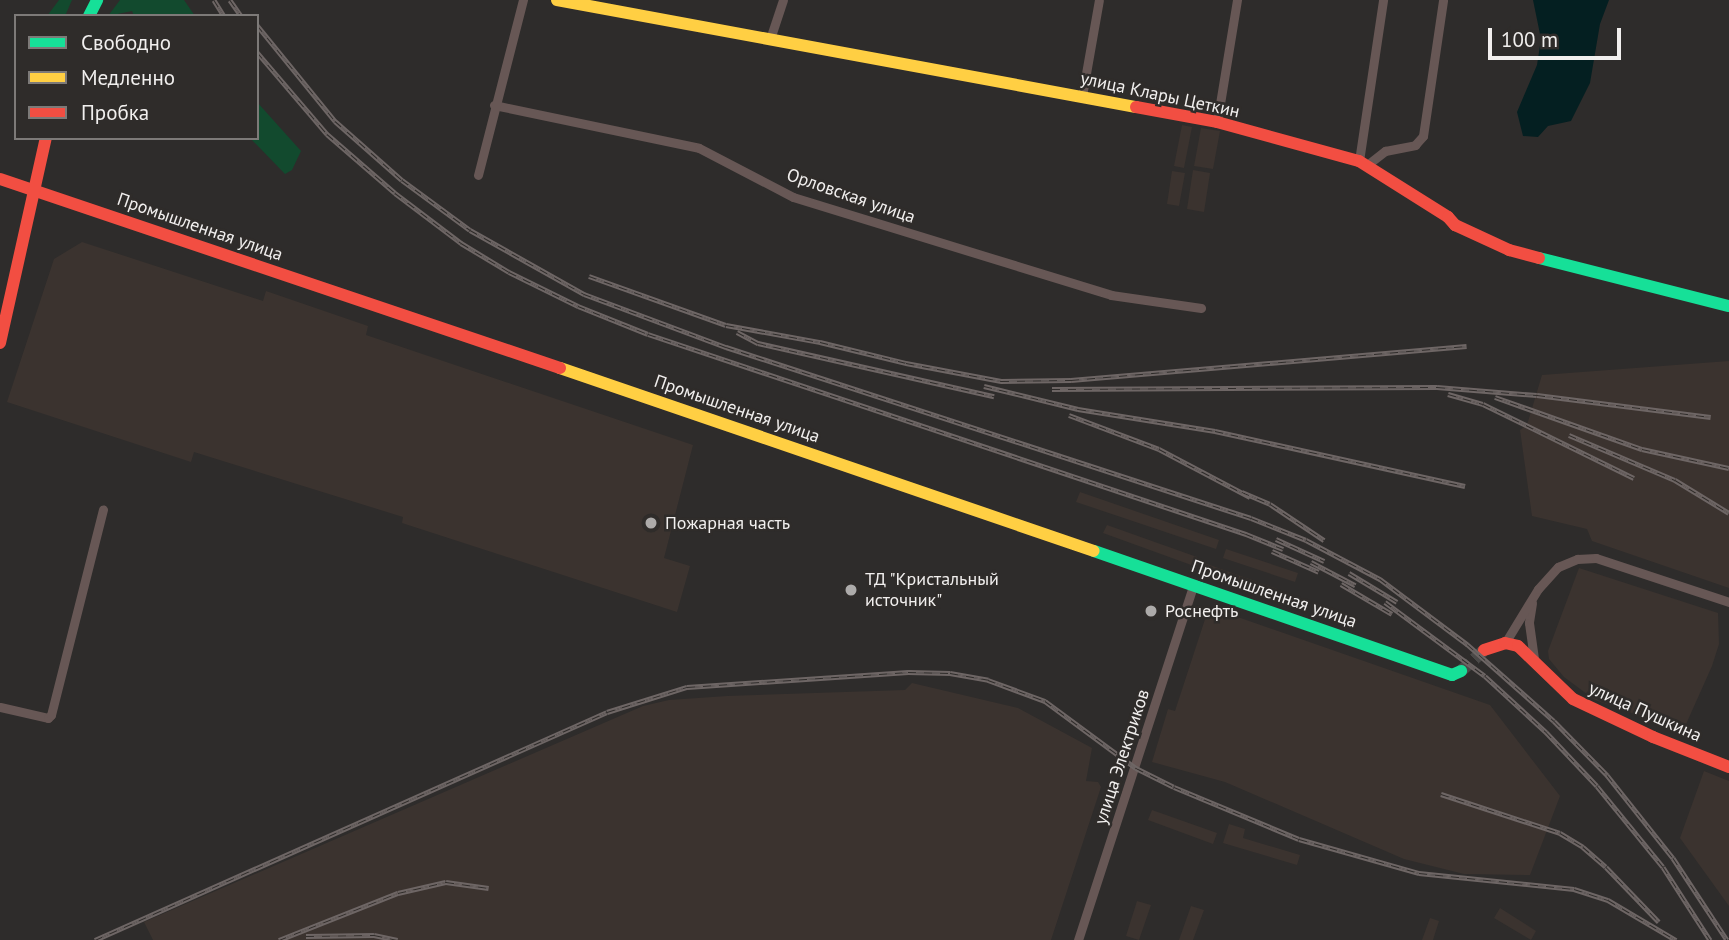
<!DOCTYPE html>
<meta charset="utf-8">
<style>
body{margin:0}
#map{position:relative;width:1729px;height:940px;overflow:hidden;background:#2e2c2b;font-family:"PT Sans",sans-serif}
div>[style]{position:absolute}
.built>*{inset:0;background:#3b332f}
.green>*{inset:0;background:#124a2e}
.water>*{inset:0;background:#041f21}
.secondary-tunnel>*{height:12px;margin-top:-6px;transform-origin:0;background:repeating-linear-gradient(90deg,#4b4948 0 12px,transparent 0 18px)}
.street>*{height:9px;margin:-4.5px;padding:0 4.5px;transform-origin:4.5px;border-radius:4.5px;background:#675755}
.fast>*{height:12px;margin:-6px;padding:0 6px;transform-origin:6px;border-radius:6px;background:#16e098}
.slow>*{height:12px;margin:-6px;padding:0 6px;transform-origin:6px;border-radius:6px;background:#ffcf43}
.jam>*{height:12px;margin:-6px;padding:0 6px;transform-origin:6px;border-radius:6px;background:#f24e42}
.rail>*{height:5px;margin-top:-2.5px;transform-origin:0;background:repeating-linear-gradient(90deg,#2f2c2a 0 8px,#6e6665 0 16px);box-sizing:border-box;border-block:2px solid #6e6665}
.dots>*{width:19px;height:19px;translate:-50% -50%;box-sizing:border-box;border:4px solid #2f2c2a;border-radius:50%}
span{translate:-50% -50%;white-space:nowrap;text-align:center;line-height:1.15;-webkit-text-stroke:5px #2f2c2a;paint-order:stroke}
.street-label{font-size:18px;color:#f1efee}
.poi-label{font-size:18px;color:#f1efee}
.left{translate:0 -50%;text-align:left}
.legend{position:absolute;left:14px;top:14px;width:245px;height:126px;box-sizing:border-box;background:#2f2c2a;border:2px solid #7d7a78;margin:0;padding:9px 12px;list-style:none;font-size:21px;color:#f1efee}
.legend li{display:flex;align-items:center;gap:14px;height:35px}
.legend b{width:35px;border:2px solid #7d7a78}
.scale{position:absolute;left:1488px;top:28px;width:133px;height:32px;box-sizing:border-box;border:4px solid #f1efee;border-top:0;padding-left:9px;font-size:21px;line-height:24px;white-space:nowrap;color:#f1efee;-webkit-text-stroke:5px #2f2c2a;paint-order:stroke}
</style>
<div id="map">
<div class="built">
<div style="clip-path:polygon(1182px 125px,1192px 127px,1184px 168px,1174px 166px)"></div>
<div style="clip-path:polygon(1201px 128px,1220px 131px,1213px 169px,1194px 166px)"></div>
<div style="clip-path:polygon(1193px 170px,1210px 173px,1204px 212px,1187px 209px)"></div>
<div style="clip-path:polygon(1172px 171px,1185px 173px,1179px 206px,1167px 204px)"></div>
<div style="clip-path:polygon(82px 242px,263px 301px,266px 291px,368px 326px,366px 335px,693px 445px,664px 558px,690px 566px,677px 612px,402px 523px,403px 517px,226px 462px,194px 452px,191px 462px,7px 402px,54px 259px)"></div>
<div style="clip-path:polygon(1729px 361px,1729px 588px,1592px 541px,1587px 529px,1532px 516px,1520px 430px,1527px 425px,1542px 375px)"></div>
<div style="clip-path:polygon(1080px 492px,1219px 540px,1216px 549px,1076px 502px)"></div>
<div style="clip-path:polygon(1107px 525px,1197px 557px,1194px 566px,1103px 533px)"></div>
<div style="clip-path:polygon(1226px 549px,1298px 573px,1295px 582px,1223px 558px)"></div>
<div style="clip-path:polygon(1204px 563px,1278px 589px,1275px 598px,1201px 573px)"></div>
<div style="clip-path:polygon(1579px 568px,1718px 613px,1719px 644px,1712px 666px,1683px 731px,1595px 700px,1564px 677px,1549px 659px,1548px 651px)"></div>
<div style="clip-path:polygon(1209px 607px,1490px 705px,1560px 796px,1530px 875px,1464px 874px,1404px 859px,1225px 782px,1152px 762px,1168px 709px,1175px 711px)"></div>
<div style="clip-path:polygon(912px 683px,1018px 708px,1092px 748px,1086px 781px,1098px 782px,1101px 787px,1051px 940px,153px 940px,144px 922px,643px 706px,669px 700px,727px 696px,905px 690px)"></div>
<div style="clip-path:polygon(1704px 771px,1729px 781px,1729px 906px,1680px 838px)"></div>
<div style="clip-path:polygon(1152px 810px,1217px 833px,1213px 844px,1148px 820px)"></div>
<div style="clip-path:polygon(1229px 824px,1245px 829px,1243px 838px,1300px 855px,1297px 865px,1223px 843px)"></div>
<div style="clip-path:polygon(1137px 901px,1151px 905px,1139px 940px,1126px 936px)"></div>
<div style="clip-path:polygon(1191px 906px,1204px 910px,1193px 940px,1179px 940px)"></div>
<div style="clip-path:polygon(1500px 908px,1536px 931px,1531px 940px,1494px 918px)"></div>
<div style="clip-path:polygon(1430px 918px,1439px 921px,1433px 940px,1422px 940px)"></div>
</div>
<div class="green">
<div style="clip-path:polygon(59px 0,72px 0,65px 16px,47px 16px)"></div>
<div style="clip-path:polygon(120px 0,184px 0,195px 16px,134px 16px,132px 11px,108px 16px)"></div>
<div style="clip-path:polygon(257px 102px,301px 151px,292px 170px,285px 174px,250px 138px,257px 138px)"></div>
</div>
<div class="water">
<div style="clip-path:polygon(1533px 0,1609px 0,1600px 24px,1590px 83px,1571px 121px,1548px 126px,1538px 137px,1523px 136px,1517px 112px,1537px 65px,1541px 39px)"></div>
</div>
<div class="secondary-tunnel">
<div style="left:1461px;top:671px;width:31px;rotate:-42deg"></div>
</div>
<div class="street">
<div style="left:770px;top:39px;width:41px;rotate:-71.6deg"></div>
<div style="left:1082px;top:96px;width:97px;rotate:-80deg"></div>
<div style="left:494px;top:105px;width:209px;rotate:11.8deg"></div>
<div style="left:699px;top:148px;width:106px;rotate:27.5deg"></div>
<div style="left:793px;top:197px;width:333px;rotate:17.1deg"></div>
<div style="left:1111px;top:295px;width:91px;rotate:8.2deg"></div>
<div style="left:1217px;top:122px;width:124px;rotate:-80.7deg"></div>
<div style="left:1359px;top:161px;width:163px;rotate:-81.5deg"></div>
<div style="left:1367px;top:165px;width:23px;rotate:-38deg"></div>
<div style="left:1385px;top:151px;width:31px;rotate:-11deg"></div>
<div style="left:1415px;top:145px;width:12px;rotate:-48deg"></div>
<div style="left:1423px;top:136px;width:137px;rotate:-81.6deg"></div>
<div style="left:478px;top:175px;width:181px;rotate:-75.6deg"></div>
<div style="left:1532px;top:603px;width:20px;rotate:99deg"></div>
<div style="left:1529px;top:623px;width:37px;rotate:82deg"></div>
<div style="left:1505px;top:643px;width:63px;rotate:-58.6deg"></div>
<div style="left:1538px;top:589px;width:30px;rotate:-48deg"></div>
<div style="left:1558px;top:567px;width:21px;rotate:-23deg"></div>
<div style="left:1577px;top:559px;width:19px;rotate:-3deg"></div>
<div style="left:1596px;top:558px;width:140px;rotate:18.3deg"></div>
<div style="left:0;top:707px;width:49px;rotate:12.9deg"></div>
<div style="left:48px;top:718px;width:4px;rotate:-45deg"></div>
<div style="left:51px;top:715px;width:212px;rotate:-75.8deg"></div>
<div style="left:1078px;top:940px;width:374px;rotate:-72deg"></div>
</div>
<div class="fast">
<div style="left:89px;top:16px;width:18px;rotate:-63deg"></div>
<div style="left:1539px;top:258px;width:196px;rotate:14.2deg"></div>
<div style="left:1094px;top:551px;width:379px;rotate:19.1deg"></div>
<div style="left:1452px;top:675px;width:10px;rotate:-24deg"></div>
</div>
<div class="slow">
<div style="left:557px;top:0;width:589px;rotate:10.47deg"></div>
<div style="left:560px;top:368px;width:564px;rotate:18.92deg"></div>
</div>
<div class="jam">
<div style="left:1136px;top:107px;width:82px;rotate:10.5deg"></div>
<div style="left:1217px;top:122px;width:147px;rotate:15.4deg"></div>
<div style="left:1359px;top:161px;width:105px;rotate:32.2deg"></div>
<div style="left:1448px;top:217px;width:11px;rotate:49deg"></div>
<div style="left:1455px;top:225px;width:60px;rotate:24.8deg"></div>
<div style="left:1509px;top:250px;width:31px;rotate:15deg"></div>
<div style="left:0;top:179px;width:591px;rotate:18.65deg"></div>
<div style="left:0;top:343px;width:210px;rotate:-77.4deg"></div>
<div style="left:1484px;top:650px;width:22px;rotate:-18deg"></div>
<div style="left:1505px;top:643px;width:13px;rotate:13deg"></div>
<div style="left:1518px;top:646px;width:76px;rotate:43.9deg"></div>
<div style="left:1573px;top:699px;width:89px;rotate:25.4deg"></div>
<div style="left:1653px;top:737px;width:82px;rotate:21.5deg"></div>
</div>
<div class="rail">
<div style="left:214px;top:0;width:19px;rotate:58deg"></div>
<div style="left:230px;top:0;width:19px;rotate:55deg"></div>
<div style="left:257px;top:25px;width:124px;rotate:50.9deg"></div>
<div style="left:335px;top:121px;width:89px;rotate:41.4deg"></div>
<div style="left:402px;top:180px;width:84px;rotate:36.3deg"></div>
<div style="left:470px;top:230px;width:131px;rotate:29.3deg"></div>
<div style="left:584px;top:294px;width:152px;rotate:20.5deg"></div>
<div style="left:726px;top:347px;width:552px;rotate:18.04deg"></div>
<div style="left:1251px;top:518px;width:59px;rotate:21.8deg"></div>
<div style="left:1306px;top:540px;width:84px;rotate:27.8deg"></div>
<div style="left:1380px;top:579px;width:109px;rotate:36.8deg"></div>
<div style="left:1467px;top:644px;width:116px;rotate:41.5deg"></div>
<div style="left:1554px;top:721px;width:76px;rotate:45.5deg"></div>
<div style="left:1607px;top:775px;width:106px;rotate:51.5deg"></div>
<div style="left:1673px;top:858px;width:98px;rotate:56.6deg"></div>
<div style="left:257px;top:52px;width:108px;rotate:49.5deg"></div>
<div style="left:327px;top:134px;width:90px;rotate:40.9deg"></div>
<div style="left:395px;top:193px;width:83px;rotate:37.1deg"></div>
<div style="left:461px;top:243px;width:56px;rotate:31.1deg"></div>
<div style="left:509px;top:272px;width:77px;rotate:26.2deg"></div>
<div style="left:578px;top:306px;width:75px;rotate:21.8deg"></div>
<div style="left:648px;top:334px;width:631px;rotate:18.49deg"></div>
<div style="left:1246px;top:534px;width:40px;rotate:22deg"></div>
<div style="left:589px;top:276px;width:145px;rotate:19.7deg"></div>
<div style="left:726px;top:325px;width:96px;rotate:10.3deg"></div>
<div style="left:820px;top:342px;width:89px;rotate:13.7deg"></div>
<div style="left:906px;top:363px;width:97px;rotate:10.7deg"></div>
<div style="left:1001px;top:381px;width:70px;rotate:-0.8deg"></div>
<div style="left:1071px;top:380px;width:397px;rotate:-4.9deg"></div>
<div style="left:737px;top:332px;width:24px;rotate:28deg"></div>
<div style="left:758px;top:343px;width:242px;rotate:12.7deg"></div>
<div style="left:984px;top:386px;width:97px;rotate:13.7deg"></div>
<div style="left:1078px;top:409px;width:139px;rotate:9.1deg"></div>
<div style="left:1215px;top:431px;width:256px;rotate:12.4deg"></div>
<div style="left:1052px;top:389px;width:385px;rotate:-0.3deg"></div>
<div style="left:1437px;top:387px;width:100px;rotate:4.6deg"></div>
<div style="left:1537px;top:395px;width:175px;rotate:7.2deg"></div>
<div style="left:1448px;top:394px;width:36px;rotate:16deg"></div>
<div style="left:1483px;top:404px;width:168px;rotate:26.1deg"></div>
<div style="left:1495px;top:397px;width:156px;rotate:19.5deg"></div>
<div style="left:1642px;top:449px;width:89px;rotate:12.3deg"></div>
<div style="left:1069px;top:415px;width:96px;rotate:20.7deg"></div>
<div style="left:1159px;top:449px;width:103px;rotate:27.8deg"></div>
<div style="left:1569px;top:435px;width:115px;rotate:23deg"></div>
<div style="left:1675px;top:480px;width:63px;rotate:31.4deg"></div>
<div style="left:1242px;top:492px;width:30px;rotate:23deg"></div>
<div style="left:1270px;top:504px;width:65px;rotate:33.7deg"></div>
<div style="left:1276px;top:539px;width:53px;rotate:24.6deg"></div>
<div style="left:1272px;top:551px;width:51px;rotate:24.1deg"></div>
<div style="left:1311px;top:562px;width:50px;rotate:27.6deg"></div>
<div style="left:1349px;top:573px;width:56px;rotate:31.1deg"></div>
<div style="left:1341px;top:584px;width:59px;rotate:30.5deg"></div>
<div style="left:1385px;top:602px;width:124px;rotate:36.5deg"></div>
<div style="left:1485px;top:676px;width:83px;rotate:42.6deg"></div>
<div style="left:1546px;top:732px;width:74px;rotate:46.6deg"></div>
<div style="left:1597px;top:786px;width:104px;rotate:50.8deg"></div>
<div style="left:1663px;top:867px;width:87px;rotate:57.2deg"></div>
<div style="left:1441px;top:794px;width:125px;rotate:18.1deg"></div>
<div style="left:1560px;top:833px;width:27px;rotate:31deg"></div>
<div style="left:1583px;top:847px;width:30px;rotate:41deg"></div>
<div style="left:1606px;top:867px;width:76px;rotate:46.1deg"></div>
<div style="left:306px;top:936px;width:68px;rotate:-0.8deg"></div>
<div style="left:374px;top:935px;width:24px;rotate:12deg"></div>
<div style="left:95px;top:940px;width:560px;rotate:-24deg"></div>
<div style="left:607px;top:712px;width:84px;rotate:-17.4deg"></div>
<div style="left:687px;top:687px;width:222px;rotate:-3.9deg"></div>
<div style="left:908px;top:672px;width:42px;rotate:1.4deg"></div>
<div style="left:950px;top:673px;width:39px;rotate:10deg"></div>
<div style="left:988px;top:680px;width:61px;rotate:20.2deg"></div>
<div style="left:1045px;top:701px;width:113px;rotate:36.4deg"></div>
<div style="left:1136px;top:768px;width:42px;rotate:26.6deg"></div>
<div style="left:1174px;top:787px;width:135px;rotate:22.6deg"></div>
<div style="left:1299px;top:839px;width:125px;rotate:15.8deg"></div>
<div style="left:1419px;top:873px;width:156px;rotate:5.9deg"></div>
<div style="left:1574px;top:889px;width:36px;rotate:18deg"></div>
<div style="left:1608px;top:900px;width:79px;rotate:30.5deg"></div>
<div style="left:279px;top:940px;width:128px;rotate:-21.6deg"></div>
<div style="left:398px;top:893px;width:49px;rotate:-12.9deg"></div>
<div style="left:446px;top:882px;width:43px;rotate:7.9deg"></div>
</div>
<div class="dots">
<div style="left:651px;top:523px;background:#adabaa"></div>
<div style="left:851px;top:590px;background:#adabaa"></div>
<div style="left:1151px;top:611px;background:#adabaa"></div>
</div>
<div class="street-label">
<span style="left:1160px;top:95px;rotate:12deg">улица Клары Цеткин</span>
<span style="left:851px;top:196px;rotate:19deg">Орловская улица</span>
<span style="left:200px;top:227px;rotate:19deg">Промышленная улица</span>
<span style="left:737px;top:409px;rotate:19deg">Промышленная улица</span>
<span style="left:1274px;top:594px;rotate:19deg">Промышленная улица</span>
<span style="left:1645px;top:712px;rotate:24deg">улица Пушкина</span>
<span style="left:1122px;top:757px;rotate:-72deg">улица Электриков</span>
</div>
<div class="poi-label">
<span class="left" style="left:665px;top:523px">Пожарная часть</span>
<span class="left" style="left:865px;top:590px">ТД "Кристальный<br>источник"</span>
<span class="left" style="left:1165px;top:611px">Роснефть</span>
</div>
<ul class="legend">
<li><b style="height:9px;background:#16e098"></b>Свободно</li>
<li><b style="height:9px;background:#ffcf43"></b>Медленно</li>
<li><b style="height:9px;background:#f24e42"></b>Пробка</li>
</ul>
<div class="scale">100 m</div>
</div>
